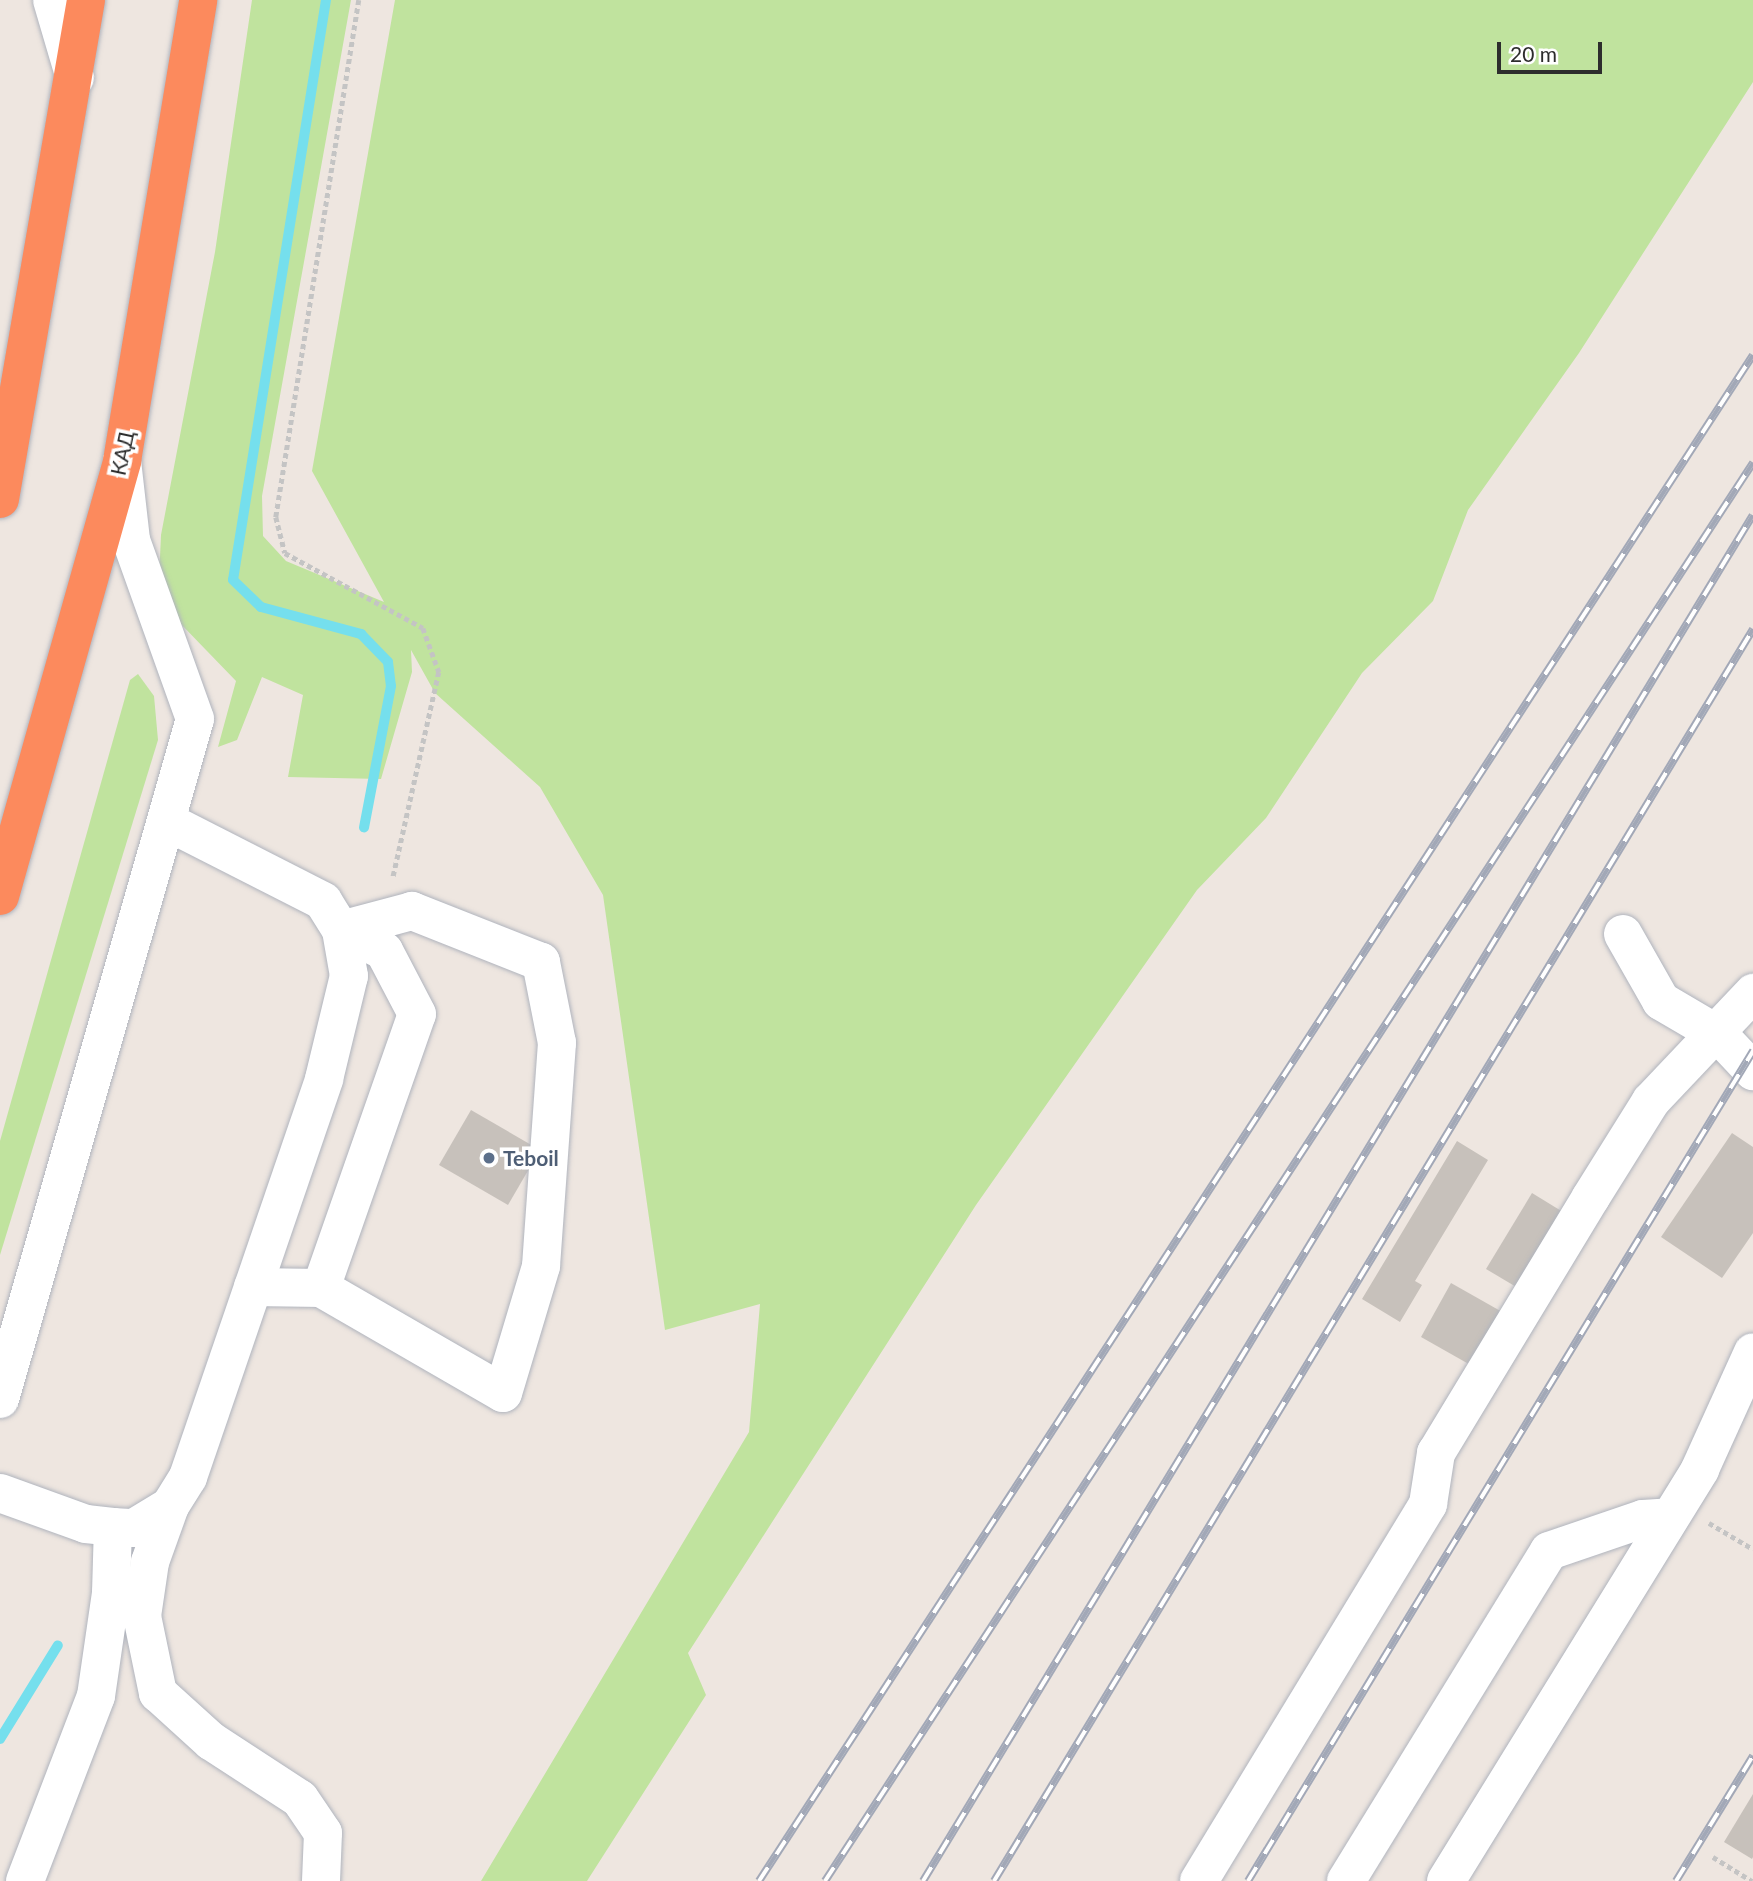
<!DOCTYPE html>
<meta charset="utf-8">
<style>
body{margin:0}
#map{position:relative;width:1753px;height:1881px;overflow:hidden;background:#eee6e0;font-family:Lato,sans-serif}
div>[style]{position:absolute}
.green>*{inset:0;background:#c0e39e}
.stream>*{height:10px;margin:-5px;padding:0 5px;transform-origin:5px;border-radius:5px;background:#75dfed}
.building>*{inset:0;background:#c7c1bb}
.path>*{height:4.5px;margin-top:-2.25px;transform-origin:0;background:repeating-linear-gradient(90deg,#c4c4c4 0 5px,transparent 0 8.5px)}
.roads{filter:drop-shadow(0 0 2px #b0b4bd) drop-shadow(0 0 2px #b0b4bd)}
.minor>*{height:38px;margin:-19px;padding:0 19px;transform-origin:19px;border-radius:19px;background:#fff}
.highway>*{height:38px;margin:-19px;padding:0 19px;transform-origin:19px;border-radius:19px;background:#fc8a5d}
.rail>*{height:8px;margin-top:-4px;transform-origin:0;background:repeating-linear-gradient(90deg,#fff 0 16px,#a2a8b7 0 32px);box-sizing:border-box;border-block:2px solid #a2a8b7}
.dots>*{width:19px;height:19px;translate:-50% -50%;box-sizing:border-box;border:4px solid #fff;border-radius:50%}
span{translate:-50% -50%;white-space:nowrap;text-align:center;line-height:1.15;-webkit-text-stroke:7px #fff;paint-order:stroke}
.street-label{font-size:21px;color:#2d2d2d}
.service-label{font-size:21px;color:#4e5e75;font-weight:700}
.left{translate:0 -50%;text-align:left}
.scale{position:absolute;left:1497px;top:42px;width:105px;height:32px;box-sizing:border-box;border:4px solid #2d2d2d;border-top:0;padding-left:9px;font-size:21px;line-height:24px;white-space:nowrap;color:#2d2d2d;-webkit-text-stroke:5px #fff;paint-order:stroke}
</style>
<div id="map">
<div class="green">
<div style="clip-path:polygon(252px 0,351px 0,262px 496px,263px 536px,286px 561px,384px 602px,312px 471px,395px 0,1753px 0,1753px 82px,1579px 353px,1468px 510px,1433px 601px,1362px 673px,1266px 818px,1197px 890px,976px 1205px,688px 1653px,706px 1695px,587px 1881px,481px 1881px,749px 1432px,760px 1304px,665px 1330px,603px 895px,540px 787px,435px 693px,411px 650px,412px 672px,381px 779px,288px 777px,303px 695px,262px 677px,237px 740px,218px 747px,236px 681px,177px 620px,159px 579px,161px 535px,215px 252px)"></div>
<div style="clip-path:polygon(138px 674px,154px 696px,158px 740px,0 1255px,0 1141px,130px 680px)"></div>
</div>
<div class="stream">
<div style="left:326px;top:0;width:587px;rotate:99.11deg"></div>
<div style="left:233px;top:580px;width:39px;rotate:44deg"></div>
<div style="left:261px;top:607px;width:104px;rotate:15.1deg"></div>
<div style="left:361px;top:634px;width:39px;rotate:46deg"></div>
<div style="left:388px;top:662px;width:24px;rotate:83deg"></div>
<div style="left:391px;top:686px;width:144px;rotate:100.8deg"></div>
<div style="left:0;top:1739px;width:110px;rotate:-58.3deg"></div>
</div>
<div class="building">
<div style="clip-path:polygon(471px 1110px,540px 1150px,508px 1205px,439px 1165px)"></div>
<div style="clip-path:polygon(1732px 1133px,1753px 1147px,1753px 1233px,1722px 1278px,1661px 1237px)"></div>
<div style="clip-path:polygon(1457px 1141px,1488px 1160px,1415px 1281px,1422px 1285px,1400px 1322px,1362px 1299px)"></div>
<div style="clip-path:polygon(1532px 1193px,1563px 1212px,1518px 1288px,1486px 1269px)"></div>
<div style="clip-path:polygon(1451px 1283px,1504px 1313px,1474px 1367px,1421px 1337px)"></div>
<div style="clip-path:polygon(1753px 1794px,1753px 1857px,1752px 1859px,1724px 1842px)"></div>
</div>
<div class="path">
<div style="left:359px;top:0;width:524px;rotate:99.12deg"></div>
<div style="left:276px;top:517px;width:37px;rotate:76deg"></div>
<div style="left:285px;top:553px;width:157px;rotate:28.5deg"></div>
<div style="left:423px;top:628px;width:47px;rotate:70deg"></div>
<div style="left:439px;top:672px;width:211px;rotate:102.6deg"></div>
<div style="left:1709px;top:1523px;width:51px;rotate:30.6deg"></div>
<div style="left:1713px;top:1857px;width:46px;rotate:31.6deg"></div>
</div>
<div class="roads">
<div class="minor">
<div style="left:52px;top:0;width:81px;rotate:73.6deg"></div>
<div style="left:1623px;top:934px;width:77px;rotate:60.4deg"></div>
<div style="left:1661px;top:1001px;width:67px;rotate:30.4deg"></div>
<div style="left:1719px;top:1035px;width:50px;rotate:46.6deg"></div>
<div style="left:253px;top:1287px;width:68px;rotate:0.8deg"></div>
<div style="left:321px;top:1288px;width:290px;rotate:-70.7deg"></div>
<div style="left:417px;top:1014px;width:71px;rotate:-117.6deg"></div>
<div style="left:384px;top:951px;width:48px;rotate:-154deg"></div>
<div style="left:321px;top:1288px;width:210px;rotate:30deg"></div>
<div style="left:503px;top:1393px;width:133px;rotate:-73.3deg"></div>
<div style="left:541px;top:1266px;width:224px;rotate:-85.9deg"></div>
<div style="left:557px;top:1043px;width:83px;rotate:-101.2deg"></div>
<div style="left:541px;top:962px;width:139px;rotate:-158.4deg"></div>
<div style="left:412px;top:911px;width:73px;rotate:165deg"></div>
<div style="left:0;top:1399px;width:707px;rotate:-74deg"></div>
<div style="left:195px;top:719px;width:190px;rotate:-109.7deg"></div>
<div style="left:131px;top:540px;width:80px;rotate:-96.5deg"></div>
<div style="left:0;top:1493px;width:91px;rotate:19.8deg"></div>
<div style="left:86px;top:1524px;width:27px;rotate:6deg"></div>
<div style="left:113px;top:1527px;width:21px;rotate:3deg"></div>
<div style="left:134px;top:1528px;width:42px;rotate:-31.4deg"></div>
<div style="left:170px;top:1506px;width:34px;rotate:-58deg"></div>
<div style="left:188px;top:1477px;width:421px;rotate:-71.1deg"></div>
<div style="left:324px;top:1079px;width:106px;rotate:-76.4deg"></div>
<div style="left:349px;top:976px;width:47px;rotate:-99.9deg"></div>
<div style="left:341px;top:930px;width:34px;rotate:-122deg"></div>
<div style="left:323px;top:901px;width:176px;rotate:-153deg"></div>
<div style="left:170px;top:1506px;width:59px;rotate:109.7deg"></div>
<div style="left:150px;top:1562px;width:55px;rotate:98.4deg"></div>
<div style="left:142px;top:1616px;width:79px;rotate:78.3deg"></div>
<div style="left:158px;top:1693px;width:72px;rotate:42.2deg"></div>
<div style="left:211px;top:1741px;width:106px;rotate:33.1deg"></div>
<div style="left:300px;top:1799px;width:41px;rotate:55.9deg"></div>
<div style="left:323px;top:1833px;width:48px;rotate:92.4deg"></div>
<div style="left:25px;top:1881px;width:198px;rotate:-69deg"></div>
<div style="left:96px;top:1696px;width:104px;rotate:-81.7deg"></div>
<div style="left:111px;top:1593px;width:66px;rotate:-88.3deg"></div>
<div style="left:1199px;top:1881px;width:441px;rotate:-58.7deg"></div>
<div style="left:1428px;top:1504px;width:52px;rotate:-81.1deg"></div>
<div style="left:1436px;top:1453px;width:299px;rotate:-58.8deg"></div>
<div style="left:1591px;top:1197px;width:113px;rotate:-58deg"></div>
<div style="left:1651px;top:1101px;width:149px;rotate:-46.6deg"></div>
<div style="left:1346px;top:1881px;width:387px;rotate:-58.4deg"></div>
<div style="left:1549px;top:1551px;width:99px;rotate:-18.8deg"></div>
<div style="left:1643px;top:1519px;width:27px;rotate:-4deg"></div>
<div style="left:1446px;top:1881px;width:484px;rotate:-58.3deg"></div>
<div style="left:1700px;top:1469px;width:128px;rotate:-65.6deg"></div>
</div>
<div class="highway">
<div style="left:0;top:499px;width:506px;rotate:-80.22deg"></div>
<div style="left:0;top:896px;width:452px;rotate:-74.3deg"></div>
<div style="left:122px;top:461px;width:467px;rotate:-80.6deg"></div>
</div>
</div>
<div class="rail">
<div style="left:759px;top:1881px;width:1821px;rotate:-56.92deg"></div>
<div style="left:825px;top:1881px;width:1695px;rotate:-56.8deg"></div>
<div style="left:923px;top:1881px;width:1598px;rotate:-58.72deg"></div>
<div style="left:994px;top:1881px;width:1464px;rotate:-58.77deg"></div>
<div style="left:1248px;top:1881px;width:972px;rotate:-58.68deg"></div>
<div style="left:1676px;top:1881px;width:147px;rotate:-58.4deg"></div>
</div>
<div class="dots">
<div style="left:489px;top:1158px;background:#5c6f8a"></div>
</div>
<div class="street-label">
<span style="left:122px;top:453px;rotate:-78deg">КАД</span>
</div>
<div class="service-label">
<span class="left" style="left:503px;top:1158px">Teboil</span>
</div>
<div class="scale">20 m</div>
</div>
